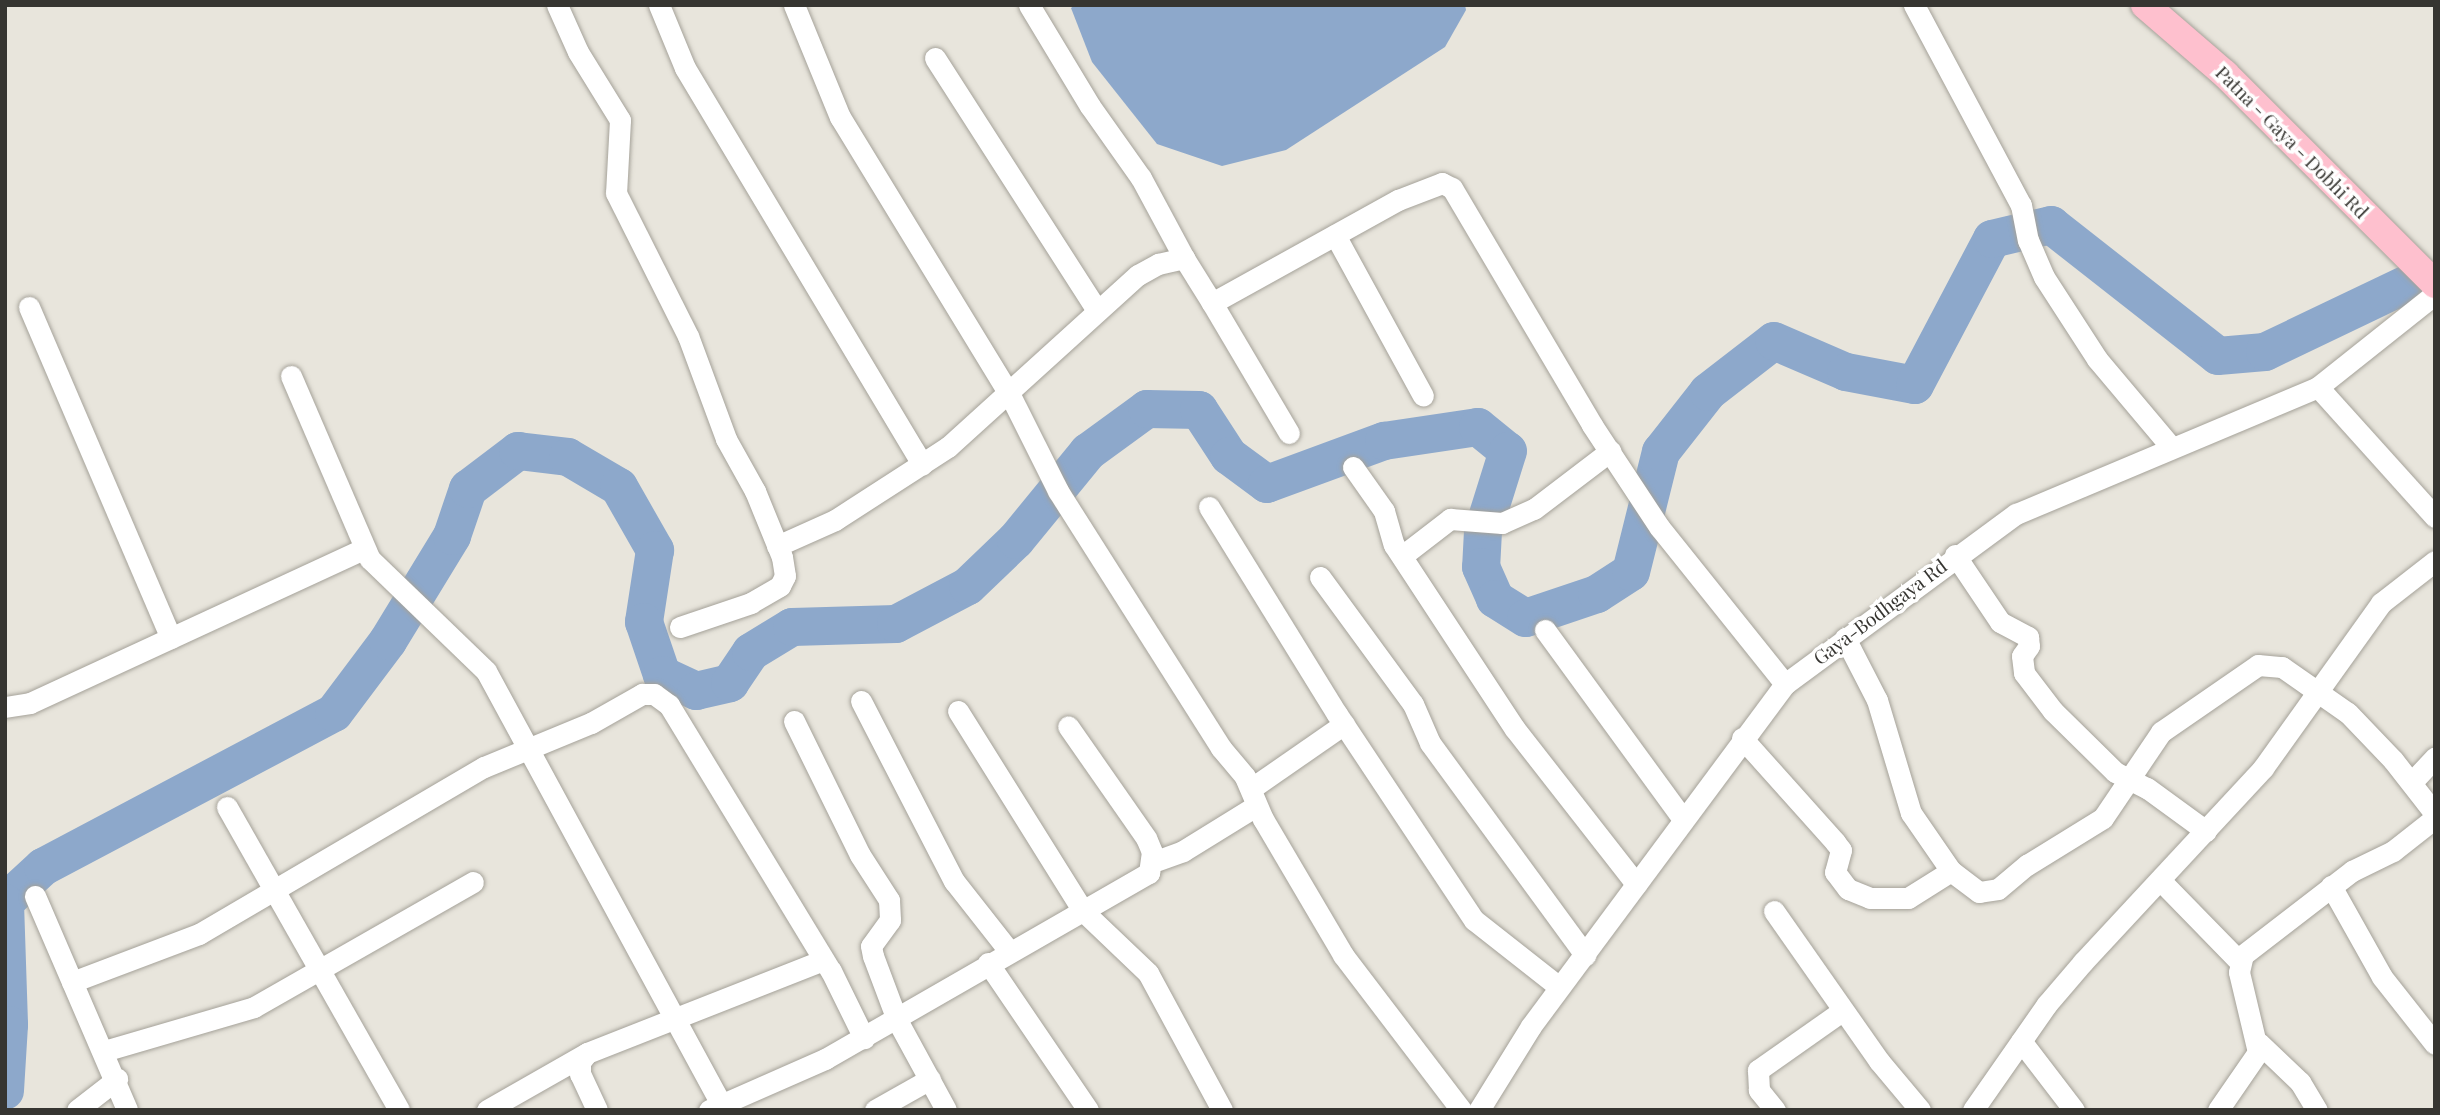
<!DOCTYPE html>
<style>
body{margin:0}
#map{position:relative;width:2440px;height:1115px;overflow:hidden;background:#e8e5dc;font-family:"Playfair Display",serif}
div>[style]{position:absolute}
.water>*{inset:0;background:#8da8cb}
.river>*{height:38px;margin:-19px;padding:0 19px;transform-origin:19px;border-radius:19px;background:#8da8cb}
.roads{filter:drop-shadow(0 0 2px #a5a299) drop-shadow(0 0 2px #a5a299)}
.minor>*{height:21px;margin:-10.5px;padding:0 10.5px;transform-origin:10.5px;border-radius:10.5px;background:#fff}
.major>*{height:28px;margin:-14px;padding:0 14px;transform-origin:14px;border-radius:14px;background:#fec0ce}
span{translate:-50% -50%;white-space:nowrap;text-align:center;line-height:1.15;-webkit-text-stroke:7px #fff;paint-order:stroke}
.street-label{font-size:19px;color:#363531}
.frame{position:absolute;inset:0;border:7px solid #363531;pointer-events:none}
</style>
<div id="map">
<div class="water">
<div style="clip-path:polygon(1075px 5px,1465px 5px,1466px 10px,1445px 47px,1286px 150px,1222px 166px,1157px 144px,1092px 62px,1071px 8px)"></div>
</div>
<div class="river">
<div style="left:5px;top:902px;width:52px;rotate:-42.6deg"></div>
<div style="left:43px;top:867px;width:329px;rotate:-27.9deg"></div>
<div style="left:334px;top:713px;width:90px;rotate:-53.1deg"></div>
<div style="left:388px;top:641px;width:123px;rotate:-58.6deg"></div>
<div style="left:452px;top:536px;width:50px;rotate:-71.2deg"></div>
<div style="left:468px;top:489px;width:63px;rotate:-37.2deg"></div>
<div style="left:518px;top:451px;width:50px;rotate:6.8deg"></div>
<div style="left:568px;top:457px;width:59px;rotate:30.5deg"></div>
<div style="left:619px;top:487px;width:73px;rotate:60.3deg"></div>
<div style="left:655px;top:550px;width:73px;rotate:98.7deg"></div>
<div style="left:644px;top:622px;width:56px;rotate:71.2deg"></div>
<div style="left:662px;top:675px;width:38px;rotate:25deg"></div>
<div style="left:696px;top:691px;width:35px;rotate:-13deg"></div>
<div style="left:730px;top:683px;width:37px;rotate:-56deg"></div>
<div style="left:751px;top:652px;width:48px;rotate:-31.4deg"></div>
<div style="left:792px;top:627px;width:104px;rotate:-1.7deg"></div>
<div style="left:896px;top:624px;width:81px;rotate:-27.8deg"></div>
<div style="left:968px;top:586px;width:66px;rotate:-43.8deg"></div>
<div style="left:1016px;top:540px;width:114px;rotate:-50.7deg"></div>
<div style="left:1088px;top:452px;width:73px;rotate:-36.1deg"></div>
<div style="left:1147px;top:409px;width:52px;rotate:1.1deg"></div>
<div style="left:1199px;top:410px;width:55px;rotate:56.9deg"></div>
<div style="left:1229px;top:456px;width:47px;rotate:36.4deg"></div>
<div style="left:1267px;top:484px;width:125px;rotate:-20.2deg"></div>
<div style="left:1384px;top:441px;width:95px;rotate:-8.5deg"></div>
<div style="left:1478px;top:427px;width:38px;rotate:39deg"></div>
<div style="left:1508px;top:451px;width:84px;rotate:107.4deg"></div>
<div style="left:1483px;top:531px;width:36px;rotate:93deg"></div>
<div style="left:1481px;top:567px;width:35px;rotate:66deg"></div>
<div style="left:1495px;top:599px;width:36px;rotate:32deg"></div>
<div style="left:1526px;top:618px;width:75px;rotate:-18.7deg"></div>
<div style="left:1597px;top:594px;width:40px;rotate:-32.9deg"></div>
<div style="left:1631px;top:572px;width:124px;rotate:-76deg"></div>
<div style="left:1661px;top:452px;width:76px;rotate:-51.9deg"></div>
<div style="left:1708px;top:392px;width:83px;rotate:-37.7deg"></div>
<div style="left:1774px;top:341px;width:78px;rotate:23.3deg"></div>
<div style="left:1846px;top:372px;width:70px;rotate:10.7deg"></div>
<div style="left:1915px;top:385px;width:165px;rotate:-62.2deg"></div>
<div style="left:1992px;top:239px;width:61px;rotate:-13.3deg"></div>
<div style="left:2051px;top:225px;width:212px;rotate:38.1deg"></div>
<div style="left:2218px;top:356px;width:47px;rotate:-4.9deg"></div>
<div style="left:2265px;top:352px;width:155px;rotate:-25.6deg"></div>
<div style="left:5px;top:903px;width:122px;rotate:88.1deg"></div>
<div style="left:9px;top:1025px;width:66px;rotate:93.5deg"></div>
</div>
<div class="roads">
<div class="minor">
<div style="left:557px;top:5px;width:51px;rotate:65.9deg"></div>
<div style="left:578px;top:52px;width:80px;rotate:58.3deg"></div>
<div style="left:620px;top:120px;width:73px;rotate:93.1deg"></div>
<div style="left:616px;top:193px;width:160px;rotate:63.3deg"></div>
<div style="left:688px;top:336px;width:110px;rotate:69.7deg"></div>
<div style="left:726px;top:439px;width:60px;rotate:60.9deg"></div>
<div style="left:755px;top:491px;width:71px;rotate:67.8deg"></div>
<div style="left:782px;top:557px;width:19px;rotate:81deg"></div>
<div style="left:785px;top:576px;width:11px;rotate:117deg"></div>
<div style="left:780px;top:586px;width:34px;rotate:150deg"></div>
<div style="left:751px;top:603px;width:75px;rotate:161.3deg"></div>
<div style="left:659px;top:5px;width:68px;rotate:67.6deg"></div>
<div style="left:685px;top:68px;width:462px;rotate:59.1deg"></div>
<div style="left:794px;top:5px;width:121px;rotate:67.7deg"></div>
<div style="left:840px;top:117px;width:326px;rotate:58.6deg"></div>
<div style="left:1010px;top:395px;width:107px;rotate:63.4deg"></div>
<div style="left:1058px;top:491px;width:304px;rotate:57.6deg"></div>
<div style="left:1221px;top:748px;width:38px;rotate:50deg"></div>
<div style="left:1245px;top:777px;width:46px;rotate:66.8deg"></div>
<div style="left:1263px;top:819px;width:158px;rotate:59.5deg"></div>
<div style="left:1343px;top:955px;width:195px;rotate:52.7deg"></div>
<div style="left:1029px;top:5px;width:118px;rotate:58.9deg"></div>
<div style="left:1090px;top:106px;width:88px;rotate:54.7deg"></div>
<div style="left:1141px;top:178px;width:91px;rotate:61.7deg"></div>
<div style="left:1914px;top:5px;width:227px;rotate:61.9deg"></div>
<div style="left:2021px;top:205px;width:36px;rotate:79deg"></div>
<div style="left:2028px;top:240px;width:40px;rotate:66.6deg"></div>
<div style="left:2044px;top:277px;width:98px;rotate:57.1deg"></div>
<div style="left:2097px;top:359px;width:115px;rotate:49.9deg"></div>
<div style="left:935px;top:58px;width:300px;rotate:57.3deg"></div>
<div style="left:1335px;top:235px;width:183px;rotate:61.3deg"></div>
<div style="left:1212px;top:303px;width:151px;rotate:59.4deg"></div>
<div style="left:29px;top:307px;width:360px;rotate:66.8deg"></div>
<div style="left:291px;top:376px;width:199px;rotate:66.7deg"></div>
<div style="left:370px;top:559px;width:161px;rotate:44deg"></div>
<div style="left:486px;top:671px;width:494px;rotate:61.5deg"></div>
<div style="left:2318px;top:387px;width:175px;rotate:48deg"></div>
<div style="left:1353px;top:467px;width:54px;rotate:54.8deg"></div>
<div style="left:1384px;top:511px;width:35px;rotate:74deg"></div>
<div style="left:1394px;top:545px;width:220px;rotate:56.7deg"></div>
<div style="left:1515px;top:729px;width:197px;rotate:52deg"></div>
<div style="left:1209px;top:507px;width:243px;rotate:58.3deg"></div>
<div style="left:1337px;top:714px;width:247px;rotate:56.4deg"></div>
<div style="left:1474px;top:920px;width:108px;rotate:38.2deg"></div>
<div style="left:777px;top:546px;width:64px;rotate:-24.1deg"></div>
<div style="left:835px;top:520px;width:135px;rotate:-32.9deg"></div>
<div style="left:948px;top:447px;width:256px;rotate:-42.2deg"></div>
<div style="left:1138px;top:275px;width:23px;rotate:-29deg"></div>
<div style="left:1158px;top:264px;width:27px;rotate:-13deg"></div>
<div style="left:1184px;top:258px;width:53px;rotate:58.1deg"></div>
<div style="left:1212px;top:303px;width:213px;rotate:-29deg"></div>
<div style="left:1398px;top:200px;width:47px;rotate:-21.1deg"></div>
<div style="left:1442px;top:183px;width:11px;rotate:27deg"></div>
<div style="left:1452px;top:188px;width:275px;rotate:59.4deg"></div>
<div style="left:1592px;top:425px;width:123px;rotate:56.6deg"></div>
<div style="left:1660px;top:528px;width:200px;rotate:51.3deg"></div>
<div style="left:1955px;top:555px;width:81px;rotate:56.1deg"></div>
<div style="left:2000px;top:622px;width:32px;rotate:28deg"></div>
<div style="left:2028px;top:637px;width:9px;rotate:84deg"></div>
<div style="left:2029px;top:646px;width:12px;rotate:125deg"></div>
<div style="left:2022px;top:656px;width:17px;rotate:83deg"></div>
<div style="left:2024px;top:673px;width:48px;rotate:52.7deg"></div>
<div style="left:2053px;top:711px;width:87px;rotate:44.5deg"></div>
<div style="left:2115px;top:772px;width:36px;rotate:27deg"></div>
<div style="left:2147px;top:788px;width:73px;rotate:36.1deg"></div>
<div style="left:1402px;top:556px;width:61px;rotate:-37.6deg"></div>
<div style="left:1450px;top:519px;width:52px;rotate:4.4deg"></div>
<div style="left:1502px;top:523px;width:35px;rotate:-24deg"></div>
<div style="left:1534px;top:509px;width:96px;rotate:-37.3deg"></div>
<div style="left:1320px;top:577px;width:157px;rotate:53.8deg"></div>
<div style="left:1413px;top:704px;width:43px;rotate:66.4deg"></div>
<div style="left:1430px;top:743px;width:263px;rotate:53.8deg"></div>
<div style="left:1545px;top:630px;width:234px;rotate:53.9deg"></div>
<div style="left:1845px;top:638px;width:70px;rotate:62.7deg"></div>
<div style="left:1877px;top:700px;width:118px;rotate:73.3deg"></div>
<div style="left:1911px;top:813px;width:70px;rotate:55.4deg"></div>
<div style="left:1951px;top:871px;width:35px;rotate:37deg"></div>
<div style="left:1979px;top:892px;width:19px;rotate:-9deg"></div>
<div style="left:1998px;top:889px;width:38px;rotate:-40deg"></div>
<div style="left:2027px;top:865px;width:89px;rotate:-31.7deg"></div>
<div style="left:2103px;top:818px;width:104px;rotate:-56deg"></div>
<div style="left:2161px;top:732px;width:118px;rotate:-34.6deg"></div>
<div style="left:2258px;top:665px;width:24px;rotate:5deg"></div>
<div style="left:2282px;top:667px;width:80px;rotate:34.9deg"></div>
<div style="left:2348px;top:713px;width:65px;rotate:46.2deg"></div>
<div style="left:2393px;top:760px;width:68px;rotate:52.1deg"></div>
<div style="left:861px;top:701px;width:203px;rotate:62.7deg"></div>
<div style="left:954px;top:881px;width:89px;rotate:51.8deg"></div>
<div style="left:5px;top:707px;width:25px;rotate:-9deg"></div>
<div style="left:30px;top:703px;width:368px;rotate:-24.8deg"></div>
<div style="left:958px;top:711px;width:236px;rotate:58deg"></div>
<div style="left:1083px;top:911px;width:90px;rotate:43.6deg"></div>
<div style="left:1148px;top:973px;width:156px;rotate:61.6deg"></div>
<div style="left:794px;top:721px;width:149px;rotate:63.8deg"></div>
<div style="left:860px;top:855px;width:54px;rotate:57.2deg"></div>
<div style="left:889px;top:900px;width:20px;rotate:87deg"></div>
<div style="left:890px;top:920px;width:32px;rotate:126deg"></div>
<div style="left:871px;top:946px;width:10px;rotate:79deg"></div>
<div style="left:873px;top:956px;width:68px;rotate:69.4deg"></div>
<div style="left:897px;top:1020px;width:102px;rotate:61.4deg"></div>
<div style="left:1742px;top:738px;width:140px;rotate:48.2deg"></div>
<div style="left:1835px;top:842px;width:10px;rotate:53deg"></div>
<div style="left:1841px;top:850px;width:23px;rotate:105deg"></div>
<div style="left:1835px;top:872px;width:21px;rotate:53deg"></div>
<div style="left:1848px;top:889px;width:24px;rotate:22deg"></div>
<div style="left:1870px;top:898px;width:38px"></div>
<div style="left:1908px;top:898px;width:51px;rotate:-32.1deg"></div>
<div style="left:2412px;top:782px;width:34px;rotate:-47deg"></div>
<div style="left:1252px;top:788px;width:112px;rotate:-34.8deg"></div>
<div style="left:227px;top:807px;width:348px;rotate:60.4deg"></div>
<div style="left:1153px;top:862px;width:32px;rotate:-20deg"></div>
<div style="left:1183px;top:851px;width:86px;rotate:-31.7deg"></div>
<div style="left:2160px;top:880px;width:115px;rotate:45.7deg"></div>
<div style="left:2331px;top:886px;width:104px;rotate:60.7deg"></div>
<div style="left:2382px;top:977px;width:85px;rotate:51.7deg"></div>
<div style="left:35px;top:896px;width:233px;rotate:66.7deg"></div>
<div style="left:1774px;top:911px;width:183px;rotate:55deg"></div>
<div style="left:1879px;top:1061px;width:64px;rotate:50.1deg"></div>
<div style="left:988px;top:963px;width:178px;rotate:55.8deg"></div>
<div style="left:72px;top:982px;width:136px;rotate:-20.7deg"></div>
<div style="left:199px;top:934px;width:330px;rotate:-30.4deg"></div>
<div style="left:484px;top:767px;width:116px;rotate:-22.4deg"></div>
<div style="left:591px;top:723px;width:59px;rotate:-29.6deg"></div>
<div style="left:642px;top:694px;width:12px"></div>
<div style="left:654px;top:694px;width:19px;rotate:36deg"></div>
<div style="left:669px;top:705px;width:311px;rotate:58.7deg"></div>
<div style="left:831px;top:971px;width:75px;rotate:63.8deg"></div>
<div style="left:2021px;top:1041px;width:87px;rotate:52.5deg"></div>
<div style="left:2259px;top:1043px;width:57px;rotate:43.6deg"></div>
<div style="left:2300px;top:1082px;width:33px;rotate:59deg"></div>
<div style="left:104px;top:1051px;width:156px;rotate:-16.3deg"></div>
<div style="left:254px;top:1007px;width:252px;rotate:-29.7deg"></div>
<div style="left:77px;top:1110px;width:51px;rotate:-37.8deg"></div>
<div style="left:487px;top:1110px;width:115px;rotate:-29.7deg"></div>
<div style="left:597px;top:1110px;width:40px;rotate:-115deg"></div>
<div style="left:580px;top:1074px;width:12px;rotate:-90deg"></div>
<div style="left:580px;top:1062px;width:11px;rotate:-52deg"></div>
<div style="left:587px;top:1053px;width:254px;rotate:-21.5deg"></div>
<div style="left:709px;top:1110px;width:127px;rotate:-23.7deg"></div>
<div style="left:825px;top:1059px;width:374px;rotate:-29.9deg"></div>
<div style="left:1149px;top:873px;width:21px;rotate:-82deg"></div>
<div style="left:1152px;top:852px;width:15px;rotate:-113deg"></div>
<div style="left:1146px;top:838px;width:136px;rotate:-124.9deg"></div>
<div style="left:875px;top:1110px;width:63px;rotate:-29.4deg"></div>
<div style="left:1479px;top:1110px;width:99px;rotate:-58.2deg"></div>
<div style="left:1531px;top:1026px;width:426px;rotate:-53.4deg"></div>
<div style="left:1785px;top:684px;width:287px;rotate:-36.4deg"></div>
<div style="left:2016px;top:514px;width:328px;rotate:-22.8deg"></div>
<div style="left:2318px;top:387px;width:149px;rotate:-38.5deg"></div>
<div style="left:1775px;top:1110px;width:26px;rotate:-129deg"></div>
<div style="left:1759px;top:1090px;width:20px;rotate:-93deg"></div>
<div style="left:1758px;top:1070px;width:103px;rotate:-35.1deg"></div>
<div style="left:1973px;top:1110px;width:129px;rotate:-55.1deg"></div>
<div style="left:2047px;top:1004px;width:55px;rotate:-49.4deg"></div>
<div style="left:2083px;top:962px;width:265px;rotate:-47.1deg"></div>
<div style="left:2263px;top:768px;width:203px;rotate:-54.4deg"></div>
<div style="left:2381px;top:603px;width:68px;rotate:-37.9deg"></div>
<div style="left:2218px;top:1110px;width:70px;rotate:-55.4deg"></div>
<div style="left:2258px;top:1052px;width:82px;rotate:-103.4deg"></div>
<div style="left:2239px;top:972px;width:17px;rotate:-77deg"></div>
<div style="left:2243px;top:955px;width:138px;rotate:-37.6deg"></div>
<div style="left:2352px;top:871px;width:46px;rotate:-26deg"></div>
<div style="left:2393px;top:851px;width:53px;rotate:-38.2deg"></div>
</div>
<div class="major">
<div style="left:2145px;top:5px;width:106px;rotate:40.8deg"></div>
<div style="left:2225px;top:74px;width:297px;rotate:45deg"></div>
</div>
</div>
<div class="street-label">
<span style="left:2292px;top:142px;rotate:45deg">Patna - Gaya - Dobhi Rd</span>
<span style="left:1880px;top:612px;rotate:-37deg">Gaya-Bodhgaya Rd</span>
</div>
<div class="frame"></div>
</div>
